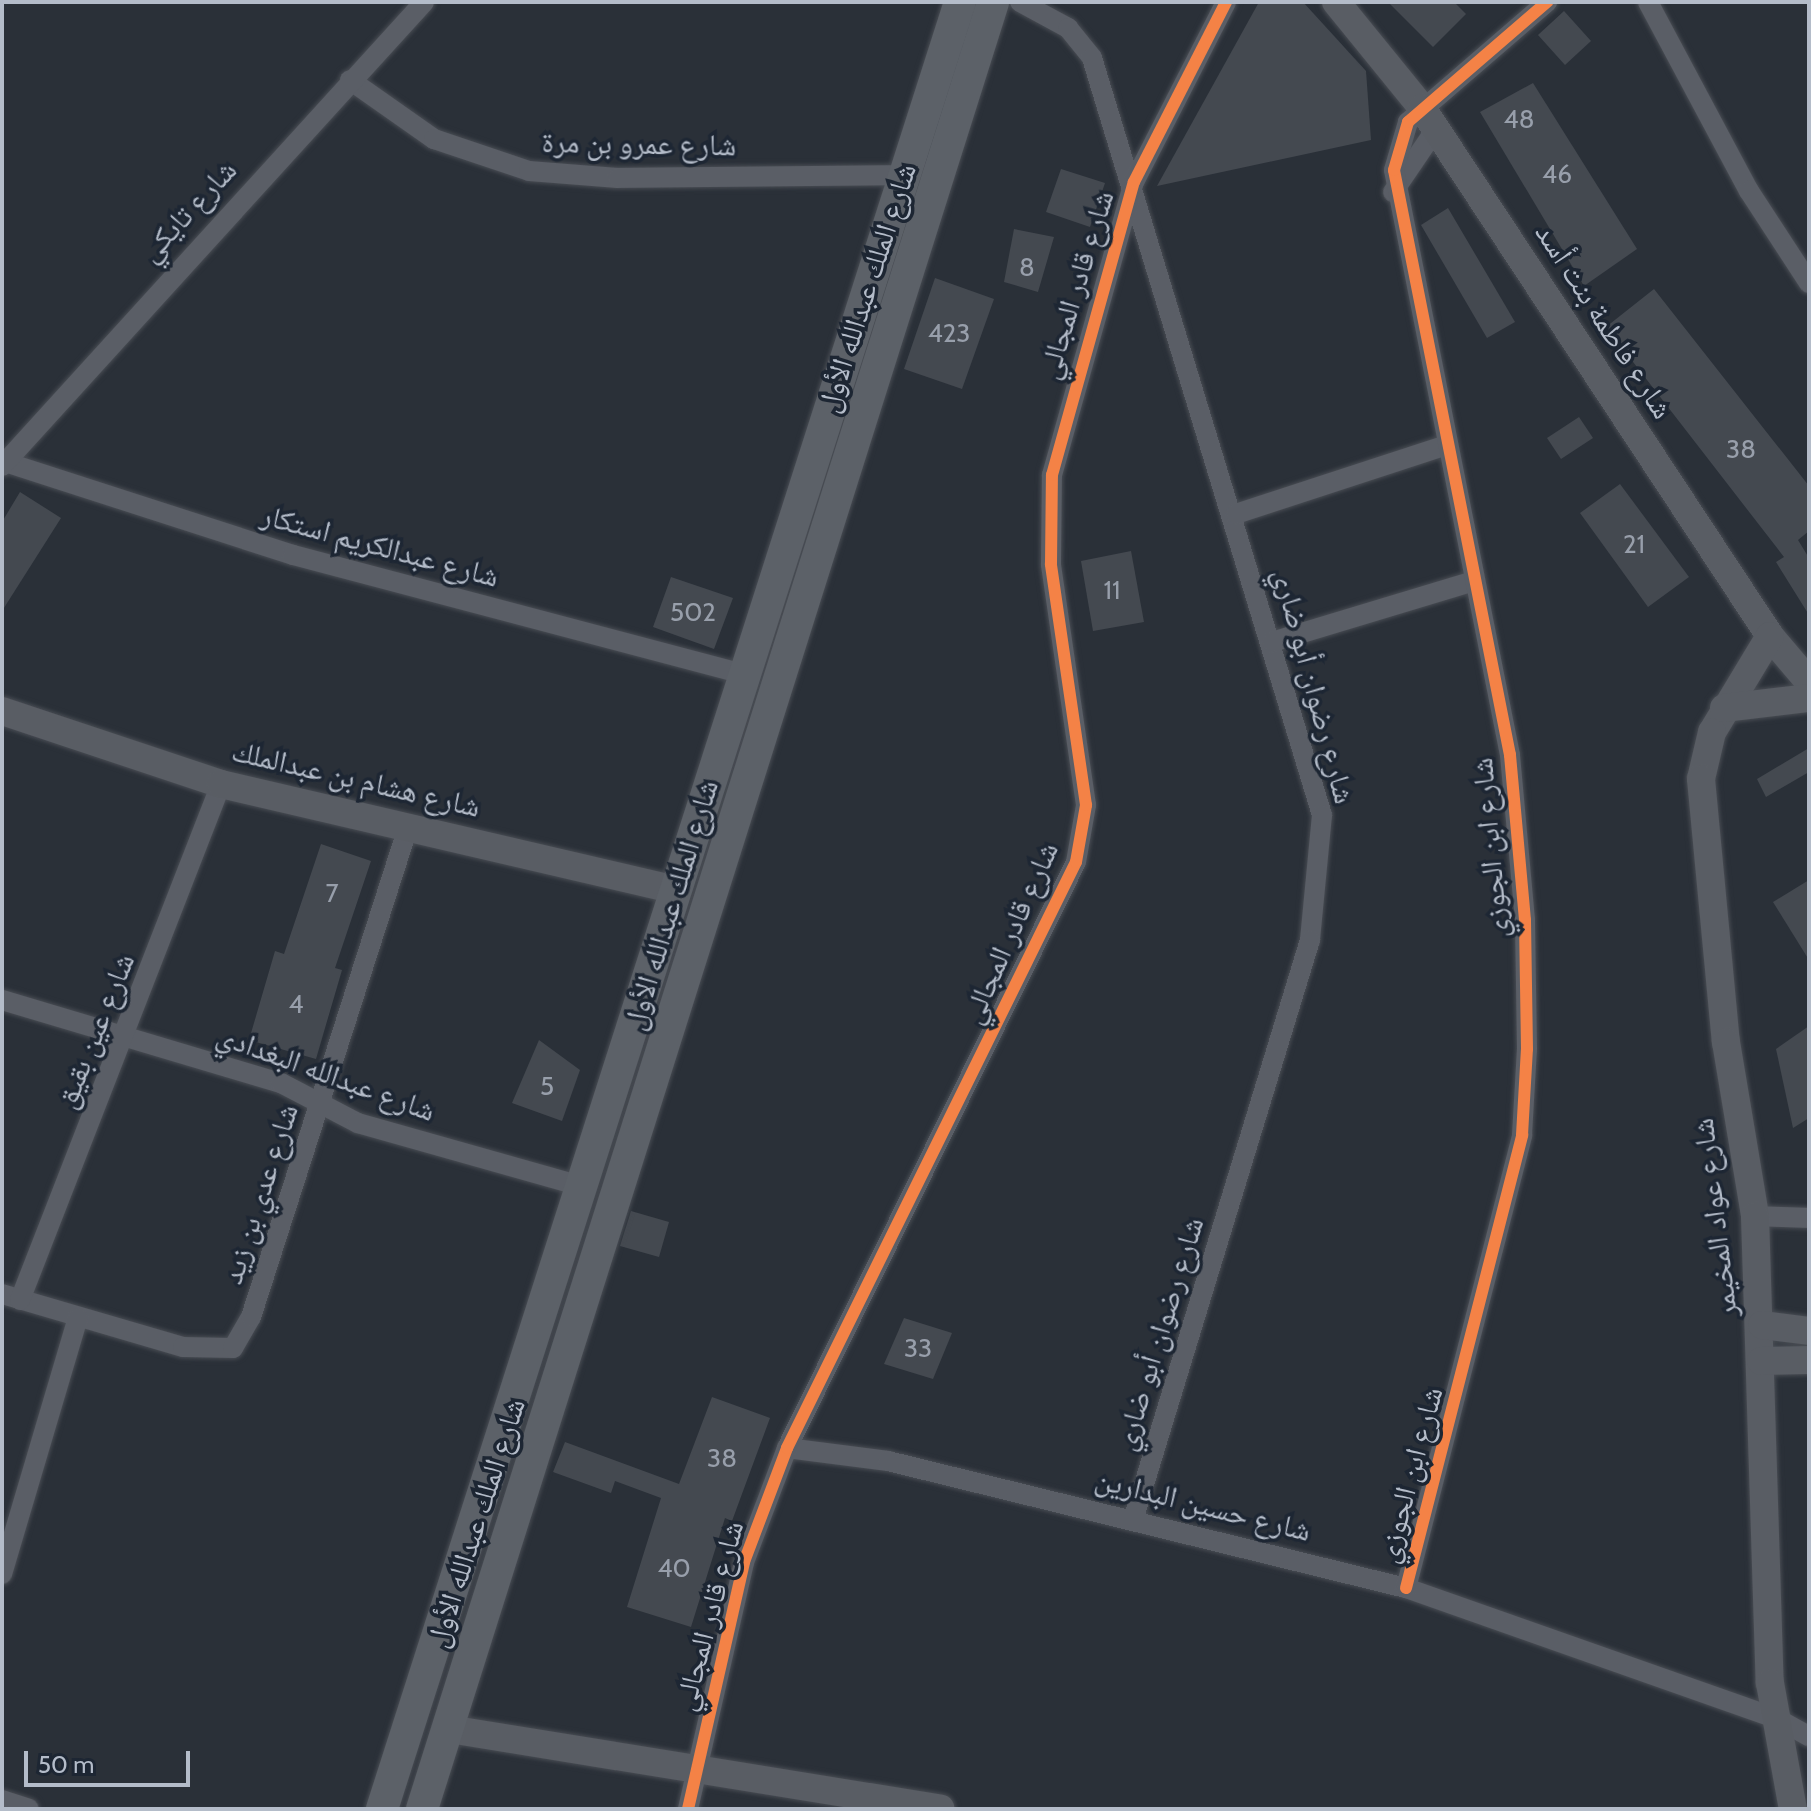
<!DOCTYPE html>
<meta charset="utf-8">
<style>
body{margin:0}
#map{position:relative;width:1811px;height:1811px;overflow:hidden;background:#2a3038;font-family:Cabin,"Noto Naskh Arabic",sans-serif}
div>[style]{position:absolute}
.building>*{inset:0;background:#444950}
.roads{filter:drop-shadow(0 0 2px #484c53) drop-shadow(0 0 2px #484c53)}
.street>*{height:20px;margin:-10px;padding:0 10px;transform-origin:10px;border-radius:10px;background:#5a5e66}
.secondary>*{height:28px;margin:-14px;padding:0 14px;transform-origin:14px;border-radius:14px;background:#595d64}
.primary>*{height:32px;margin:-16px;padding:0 16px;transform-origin:16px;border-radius:16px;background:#5c6168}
.cycleway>*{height:12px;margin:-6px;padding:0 6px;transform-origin:6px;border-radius:6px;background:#f48246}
span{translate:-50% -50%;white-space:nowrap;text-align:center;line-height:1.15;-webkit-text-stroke:7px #1d2633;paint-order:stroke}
.number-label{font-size:26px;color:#989fab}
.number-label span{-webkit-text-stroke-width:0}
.street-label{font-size:30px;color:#b4bcc9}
.frame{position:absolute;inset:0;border:4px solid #b4bcc9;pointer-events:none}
.scale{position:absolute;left:24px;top:1751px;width:166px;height:36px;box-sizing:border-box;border:4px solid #b4bcc9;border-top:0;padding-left:10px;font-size:24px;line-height:28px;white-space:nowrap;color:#b4bcc9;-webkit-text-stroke:6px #1d2633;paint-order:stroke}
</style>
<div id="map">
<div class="building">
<div style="clip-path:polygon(1259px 2px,1303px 2px,1366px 71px,1371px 140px,1157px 186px)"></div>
<div style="clip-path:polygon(1388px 2px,1454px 2px,1466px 14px,1433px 47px)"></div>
<div style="clip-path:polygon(1564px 11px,1591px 41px,1565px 65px,1538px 35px)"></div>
<div style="clip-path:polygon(1533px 83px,1637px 249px,1584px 286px,1480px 112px)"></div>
<div style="clip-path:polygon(1061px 169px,1105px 183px,1090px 227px,1046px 212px)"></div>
<div style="clip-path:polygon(1448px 208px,1515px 322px,1487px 338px,1421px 225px)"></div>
<div style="clip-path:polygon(1014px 229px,1054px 237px,1038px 292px,1004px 282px)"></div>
<div style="clip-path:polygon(935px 278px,994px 299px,962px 389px,904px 369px)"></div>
<div style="clip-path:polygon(1654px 289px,1809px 486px,1809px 531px,1798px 540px,1809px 558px,1809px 615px,1776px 562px,1784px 557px,1606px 327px)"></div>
<div style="clip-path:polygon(1579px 417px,1593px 438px,1561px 459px,1547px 438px)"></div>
<div style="clip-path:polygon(1620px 484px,1689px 577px,1648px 607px,1580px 513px)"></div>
<div style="clip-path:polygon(20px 492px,61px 518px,2px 611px,2px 522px)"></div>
<div style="clip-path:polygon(1131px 551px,1144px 622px,1093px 631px,1081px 561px)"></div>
<div style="clip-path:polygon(671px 577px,733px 598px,714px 649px,653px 627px)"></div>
<div style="clip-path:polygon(1809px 748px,1809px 772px,1766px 797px,1757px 779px)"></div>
<div style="clip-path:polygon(321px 844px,371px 861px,335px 968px,342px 970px,316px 1059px,249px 1040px,275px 951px,284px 954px)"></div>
<div style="clip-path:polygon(1809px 880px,1809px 960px,1773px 902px)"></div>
<div style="clip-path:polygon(1809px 1026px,1809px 1118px,1793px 1128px,1776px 1049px)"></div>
<div style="clip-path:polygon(539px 1040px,580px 1070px,562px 1121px,512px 1103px)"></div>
<div style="clip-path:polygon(631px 1211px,669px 1222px,659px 1257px,620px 1246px)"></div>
<div style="clip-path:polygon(904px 1318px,952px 1333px,933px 1379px,884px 1364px)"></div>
<div style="clip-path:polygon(712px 1397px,770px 1418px,732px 1521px,725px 1518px,691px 1627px,627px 1607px,661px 1498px,615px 1481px,611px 1493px,553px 1472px,565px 1442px,679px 1484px)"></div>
</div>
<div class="roads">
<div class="street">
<div style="left:1020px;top:2px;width:55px;rotate:28.4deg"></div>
<div style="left:1068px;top:28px;width:38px;rotate:51deg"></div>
<div style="left:1092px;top:58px;width:791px;rotate:73.1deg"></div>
<div style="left:1322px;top:815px;width:126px;rotate:95.5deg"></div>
<div style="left:1310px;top:940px;width:603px;rotate:106.96deg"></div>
<div style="left:1648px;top:2px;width:214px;rotate:61.9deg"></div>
<div style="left:1749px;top:191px;width:110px;rotate:56.9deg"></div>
<div style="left:350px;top:80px;width:103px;rotate:35.1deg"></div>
<div style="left:434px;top:139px;width:100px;rotate:18.6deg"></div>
<div style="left:529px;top:171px;width:89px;rotate:4.5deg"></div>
<div style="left:618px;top:178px;width:286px;rotate:-0.6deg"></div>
<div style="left:1393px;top:192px;width:76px;rotate:-55.7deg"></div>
<div style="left:2px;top:461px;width:306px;rotate:17.9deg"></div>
<div style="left:293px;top:555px;width:466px;rotate:14.8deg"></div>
<div style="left:2px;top:466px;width:627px;rotate:-47.71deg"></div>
<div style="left:1236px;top:514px;width:219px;rotate:-18.1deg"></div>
<div style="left:1272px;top:642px;width:211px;rotate:-16.8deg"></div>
<div style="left:2px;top:1000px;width:291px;rotate:16.6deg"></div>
<div style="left:281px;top:1083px;width:87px;rotate:27.5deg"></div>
<div style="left:358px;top:1123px;width:235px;rotate:15.8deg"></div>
<div style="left:1755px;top:1216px;width:54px;rotate:2.1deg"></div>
<div style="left:2px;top:1294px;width:189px;rotate:16.3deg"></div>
<div style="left:183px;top:1347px;width:50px;rotate:1.1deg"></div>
<div style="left:233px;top:1348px;width:36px;rotate:-60deg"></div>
<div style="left:251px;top:1317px;width:515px;rotate:-72.23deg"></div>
<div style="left:20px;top:1300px;width:554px;rotate:-68.72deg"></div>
<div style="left:787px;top:1448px;width:102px;rotate:7.3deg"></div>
<div style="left:888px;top:1461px;width:533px;rotate:13.78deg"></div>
<div style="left:1406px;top:1588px;width:392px;rotate:19.4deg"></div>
<div style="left:1776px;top:1718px;width:38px;rotate:29deg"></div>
<div style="left:2px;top:1574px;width:267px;rotate:-73.5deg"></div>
<div style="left:1406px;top:1588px;width:468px;rotate:-75.6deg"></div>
<div style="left:1522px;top:1135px;width:86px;rotate:-86.7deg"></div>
<div style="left:1527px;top:1049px;width:129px;rotate:-90.9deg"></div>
<div style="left:1525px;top:920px;width:166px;rotate:-95.2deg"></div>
<div style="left:1510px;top:755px;width:596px;rotate:-101.22deg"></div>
<div style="left:1394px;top:170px;width:50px;rotate:-73.7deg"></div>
<div style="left:1408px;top:122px;width:184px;rotate:-40.8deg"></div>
<div style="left:2px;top:1800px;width:28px;rotate:18deg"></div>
<div style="left:688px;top:1809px;width:253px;rotate:-77.2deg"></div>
<div style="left:744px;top:1562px;width:122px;rotate:-69.3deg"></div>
<div style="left:787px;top:1448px;width:653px;rotate:-63.75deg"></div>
<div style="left:1076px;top:862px;width:58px;rotate:-80deg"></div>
<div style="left:1086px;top:805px;width:244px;rotate:-98.3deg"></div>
<div style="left:1051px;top:564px;width:89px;rotate:-89.4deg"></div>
<div style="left:1052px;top:475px;width:304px;rotate:-74.4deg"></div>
<div style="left:1134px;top:182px;width:202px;rotate:-62.9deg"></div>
</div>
<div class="secondary">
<div style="left:1336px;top:2px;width:136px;rotate:50.9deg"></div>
<div style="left:1422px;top:108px;width:632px;rotate:56.61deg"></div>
<div style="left:1770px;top:636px;width:60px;rotate:49.7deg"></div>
<div style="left:1770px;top:636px;width:112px;rotate:121.1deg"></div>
<div style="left:1712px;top:732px;width:48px;rotate:103.2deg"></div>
<div style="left:1701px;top:779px;width:264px;rotate:84.6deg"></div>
<div style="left:1726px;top:1042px;width:176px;rotate:80.5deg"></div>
<div style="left:1755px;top:1216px;width:467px;rotate:88.2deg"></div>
<div style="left:1770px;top:1683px;width:128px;rotate:79.7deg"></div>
<div style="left:1724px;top:708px;width:86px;rotate:-6.7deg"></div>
<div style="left:2px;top:711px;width:231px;rotate:18.4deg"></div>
<div style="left:221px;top:784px;width:466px;rotate:13.1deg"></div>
<div style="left:1762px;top:1325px;width:47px;rotate:7.3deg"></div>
<div style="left:1761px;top:1361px;width:48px;rotate:-1.2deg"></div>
<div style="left:449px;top:1729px;width:498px;rotate:9.2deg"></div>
</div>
<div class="primary">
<div style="left:382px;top:1809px;width:1897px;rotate:-72.26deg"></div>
<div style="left:422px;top:1809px;width:1895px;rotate:-72.46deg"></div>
</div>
</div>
<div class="cycleway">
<div style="left:1406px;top:1588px;width:468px;rotate:-75.6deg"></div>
<div style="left:1522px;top:1135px;width:86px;rotate:-86.7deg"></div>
<div style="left:1527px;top:1049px;width:129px;rotate:-90.9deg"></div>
<div style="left:1525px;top:920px;width:166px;rotate:-95.2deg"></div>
<div style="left:1510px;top:755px;width:596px;rotate:-101.22deg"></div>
<div style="left:1394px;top:170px;width:50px;rotate:-73.7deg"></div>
<div style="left:1408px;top:122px;width:184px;rotate:-40.8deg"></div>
<div style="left:688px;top:1809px;width:253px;rotate:-77.2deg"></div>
<div style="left:744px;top:1562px;width:122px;rotate:-69.3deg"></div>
<div style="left:787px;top:1448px;width:653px;rotate:-63.75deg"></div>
<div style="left:1076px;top:862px;width:58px;rotate:-80deg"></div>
<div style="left:1086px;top:805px;width:244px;rotate:-98.3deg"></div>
<div style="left:1051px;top:564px;width:89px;rotate:-89.4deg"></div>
<div style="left:1052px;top:475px;width:304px;rotate:-74.4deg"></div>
<div style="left:1134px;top:182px;width:202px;rotate:-62.9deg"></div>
</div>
<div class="number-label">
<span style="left:1519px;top:120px">48</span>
<span style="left:1557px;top:175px">46</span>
<span style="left:1027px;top:268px">8</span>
<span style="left:949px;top:334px">423</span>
<span style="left:1741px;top:450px">38</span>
<span style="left:1634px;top:545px">21</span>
<span style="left:1112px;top:591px">11</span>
<span style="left:693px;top:613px">502</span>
<span style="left:332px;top:894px">7</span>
<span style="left:296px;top:1005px">4</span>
<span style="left:547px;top:1087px">5</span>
<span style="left:918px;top:1349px">33</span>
<span style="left:722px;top:1459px">38</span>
<span style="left:674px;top:1569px">40</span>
</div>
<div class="street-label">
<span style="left:639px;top:144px;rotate:1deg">شارع عمرو بن مرة</span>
<span style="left:188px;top:211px;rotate:-47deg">شارع تايكي</span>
<span style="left:1076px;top:285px;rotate:-73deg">شارع قادر المجالي</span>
<span style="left:867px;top:288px;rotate:-72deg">شارع الملك عبدالله الأول</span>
<span style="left:1604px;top:321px;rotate:57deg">شارع فاطمة بنت أسد</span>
<span style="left:380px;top:546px;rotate:15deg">شارع عبدالكريم استكار</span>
<span style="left:1314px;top:686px;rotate:75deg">شارع رضوان أبو ضاري</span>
<span style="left:356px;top:779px;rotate:13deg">شارع هشام بن عبدالملك</span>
<span style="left:1490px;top:848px;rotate:-95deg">شارع ابن الجوزي</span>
<span style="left:671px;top:905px;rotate:-73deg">شارع الملك عبدالله الأول</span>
<span style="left:1010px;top:933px;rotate:-66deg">شارع قادر المجالي</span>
<span style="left:95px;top:1031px;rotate:-68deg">شارع عين بقيق</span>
<span style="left:326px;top:1073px;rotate:20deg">شارع عبدالله البغدادي</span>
<span style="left:260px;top:1194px;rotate:-72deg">شارع عدي بن زيد</span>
<span style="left:1715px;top:1218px;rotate:-97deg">شارع عواد المخيمر</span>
<span style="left:1159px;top:1334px;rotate:-73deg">شارع رضوان أبو ضاري</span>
<span style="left:1410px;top:1475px;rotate:-75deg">شارع ابن الجوزي</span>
<span style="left:1203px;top:1505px;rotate:14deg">شارع حسين البدارين</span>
<span style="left:476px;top:1523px;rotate:-72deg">شارع الملك عبدالله الأول</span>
<span style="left:709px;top:1616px;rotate:-75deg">شارع قادر المجالي</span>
</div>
<div class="frame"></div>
<div class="scale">50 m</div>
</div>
